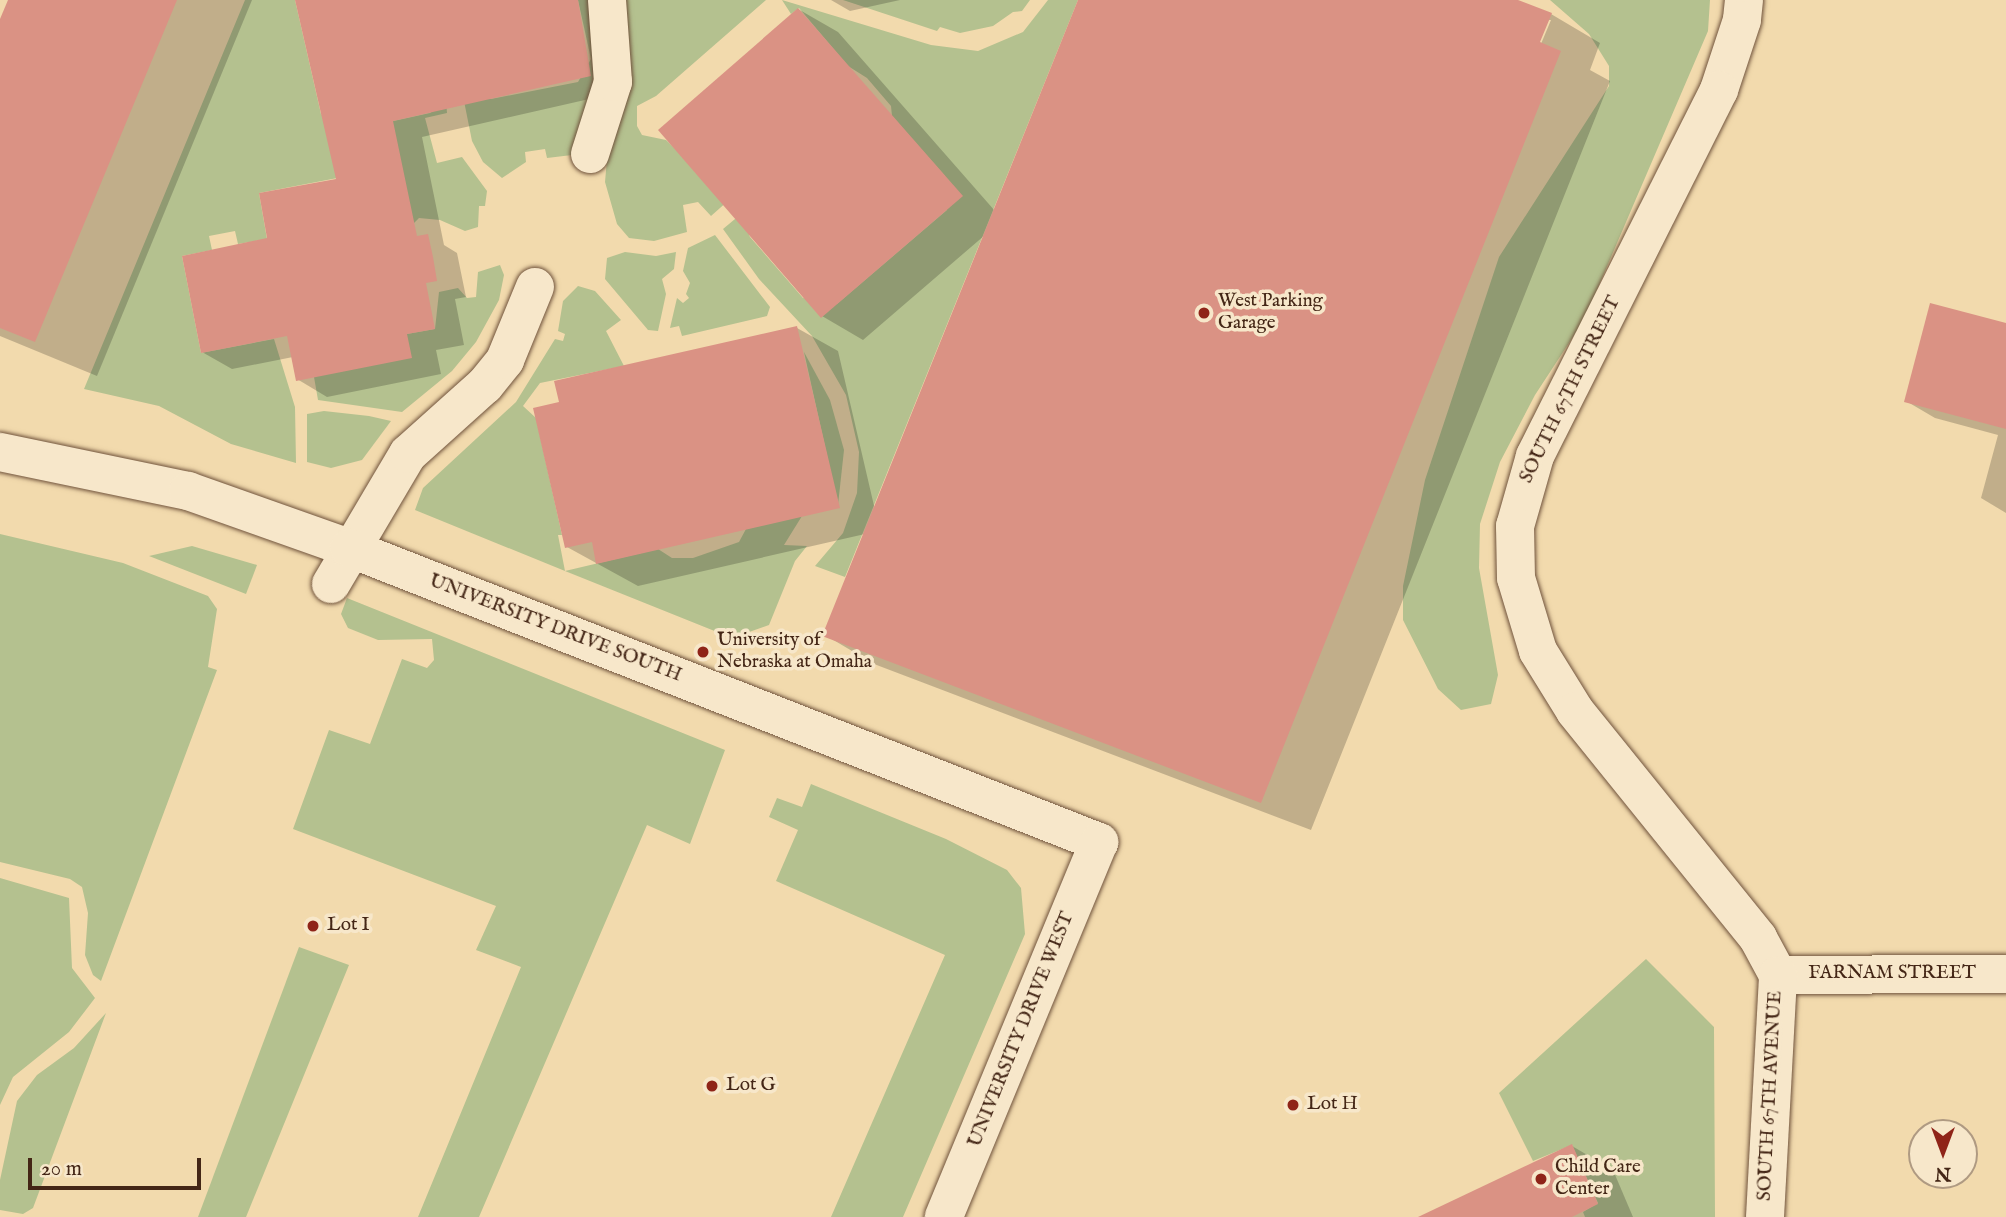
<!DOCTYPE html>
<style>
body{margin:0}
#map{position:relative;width:2006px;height:1217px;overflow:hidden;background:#f2daad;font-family:"IM FELL English",serif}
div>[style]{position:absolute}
.green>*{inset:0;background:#b4c18f}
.shadow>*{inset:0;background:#0003}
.building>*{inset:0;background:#da9284}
.roads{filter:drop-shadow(0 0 2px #70533c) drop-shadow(0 0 2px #70533c)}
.pedestrian>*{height:38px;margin:-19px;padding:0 19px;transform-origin:19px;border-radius:19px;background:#f7e7ca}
.minor>*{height:38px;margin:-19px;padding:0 19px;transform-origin:19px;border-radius:19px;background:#f7e7ca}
.dots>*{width:19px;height:19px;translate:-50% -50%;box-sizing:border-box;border:4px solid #f7e7ca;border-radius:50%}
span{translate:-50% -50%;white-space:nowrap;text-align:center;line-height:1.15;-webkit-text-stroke:7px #f7e7ca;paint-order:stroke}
.poi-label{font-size:19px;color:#442616}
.left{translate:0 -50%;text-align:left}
.street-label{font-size:19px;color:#442616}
.north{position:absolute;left:1908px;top:1119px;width:70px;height:70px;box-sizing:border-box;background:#f7e7ca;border:2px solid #af9a82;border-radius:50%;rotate:180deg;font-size:19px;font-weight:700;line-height:28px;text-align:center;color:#442616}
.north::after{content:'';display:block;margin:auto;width:24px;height:32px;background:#8f2418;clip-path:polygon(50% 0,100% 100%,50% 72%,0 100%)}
.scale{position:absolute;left:28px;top:1158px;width:173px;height:32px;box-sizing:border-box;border:4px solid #442616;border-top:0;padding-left:9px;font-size:21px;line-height:24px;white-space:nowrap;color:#442616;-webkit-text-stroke:5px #f7e7ca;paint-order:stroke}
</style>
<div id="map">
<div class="green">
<div style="clip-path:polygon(245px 0,295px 0,321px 114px,353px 130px,430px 113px,446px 100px,447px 113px,425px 118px,437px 163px,462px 157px,487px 191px,485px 206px,479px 206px,478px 227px,465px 231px,440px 220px,419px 218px,414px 223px,374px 171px,259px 193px,267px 239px,238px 244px,235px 231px,209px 236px,212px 250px,182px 256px,201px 353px,274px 339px,295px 407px,296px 463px,231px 444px,159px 406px,84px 389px)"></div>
<div style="clip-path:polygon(578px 0,594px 0,600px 63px,572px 155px,547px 158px,545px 149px,525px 152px,526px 162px,502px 178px,483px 162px,472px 141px,463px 96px,491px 99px,578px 82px,591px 59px)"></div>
<div style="clip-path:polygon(621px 0,766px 0,656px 96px,637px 106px,637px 126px,642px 135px,666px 140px,729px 200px,711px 216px,698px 202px,683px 205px,687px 232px,654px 241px,629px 238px,617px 224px,605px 182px)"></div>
<div style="clip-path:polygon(782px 0,931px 45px,978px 51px,1023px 32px,1048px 0,1078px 0,845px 577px,815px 566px,843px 533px,857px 493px,859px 452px,846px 395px,812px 336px,759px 279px,723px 229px,741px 214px,750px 237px,803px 298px,837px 304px,947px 210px,945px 176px,892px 116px,891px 106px,867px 78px,848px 66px,799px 8px,791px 14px)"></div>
<div style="clip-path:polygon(843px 0,1030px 0,1022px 11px,1013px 12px,993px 26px,960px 33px,940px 27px,937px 31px)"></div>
<div style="clip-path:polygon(1550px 0,1710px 0,1708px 31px,1584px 320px,1535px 395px,1500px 462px,1480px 524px,1479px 568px,1498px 675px,1491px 704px,1461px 710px,1438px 689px,1403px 620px,1403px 586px,1425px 480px,1499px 257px,1609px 86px,1609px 66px,1589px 34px)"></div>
<div style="clip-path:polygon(715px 235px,770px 307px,767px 316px,682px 336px,679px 326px,670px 328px,677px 298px,683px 303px,689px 298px,686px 294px,690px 283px,683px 271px,688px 248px)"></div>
<div style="clip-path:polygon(625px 252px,656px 256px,676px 252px,674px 269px,662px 279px,666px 294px,658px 331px,648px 330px,605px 279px,607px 258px)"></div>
<div style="clip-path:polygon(500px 265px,504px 275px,499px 300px,476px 342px,452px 371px,402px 412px,318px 400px,314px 377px,407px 334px,435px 329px,439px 292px,458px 288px,467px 298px,476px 297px,478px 272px)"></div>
<div style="clip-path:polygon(578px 286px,595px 291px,621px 320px,606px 331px,624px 366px,540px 383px,523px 406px,536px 418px,562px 535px,558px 535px,565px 571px,658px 549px,672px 558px,693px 558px,739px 542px,746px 529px,802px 516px,784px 545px,807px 546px,795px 561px,769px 625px,732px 638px,565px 571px,415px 510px,423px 488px,516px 402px,555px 339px,563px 341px,565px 334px,558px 331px,563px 301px)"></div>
<div style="clip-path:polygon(804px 352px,830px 400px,844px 450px,838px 505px)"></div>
<div style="clip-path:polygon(324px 411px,369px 416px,391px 421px,362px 460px,331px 468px,307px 462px,307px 414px)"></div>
<div style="clip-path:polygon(0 534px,123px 563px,208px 596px,217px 609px,208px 667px,217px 670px,101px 981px,93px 975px,85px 955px,88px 913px,82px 887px,70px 879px,0 862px)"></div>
<div style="clip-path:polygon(192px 546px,257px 565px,246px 594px,149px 556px)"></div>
<div style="clip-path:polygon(347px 598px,725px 750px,690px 844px,647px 825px,479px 1217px,418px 1217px,521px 967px,476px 950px,496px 906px,293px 829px,329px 730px,370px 744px,402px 659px,427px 668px,434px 660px,432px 639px,378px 640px,348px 628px,341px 614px)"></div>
<div style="clip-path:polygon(811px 784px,946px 839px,1007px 870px,1021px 888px,1025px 934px,903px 1217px,831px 1217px,945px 955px,776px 881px,798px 830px,769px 817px,777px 798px,802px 807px)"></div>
<div style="clip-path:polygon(0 878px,69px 898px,72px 968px,95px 998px,69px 1032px,13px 1077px,0 1105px)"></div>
<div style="clip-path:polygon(299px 947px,349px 965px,246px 1217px,198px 1217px)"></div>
<div style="clip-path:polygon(1646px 959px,1714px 1027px,1715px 1217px,1585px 1217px,1583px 1212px,1598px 1203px,1572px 1145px,1533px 1161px,1499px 1093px)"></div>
<div style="clip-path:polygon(106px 1013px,33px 1208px,23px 1214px,0 1210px,0 1180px,17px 1101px,37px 1075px,74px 1048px)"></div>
</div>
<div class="shadow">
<div style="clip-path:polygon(10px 0,252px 0,97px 376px,0 336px,0 24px)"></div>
<div style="clip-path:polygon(297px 0,603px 0,620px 92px,422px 137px,444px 245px,457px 253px,466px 297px,455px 299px,464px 345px,436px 350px,441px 374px,327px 397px,297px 379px,293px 357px,232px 369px,202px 352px,269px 239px,338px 180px)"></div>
<div style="clip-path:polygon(831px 0,900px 0,850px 11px)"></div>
<div style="clip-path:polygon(evenodd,1080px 0,1514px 0,1551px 14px,1600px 43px,1590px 70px,1610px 81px,1311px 830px,874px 664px,825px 635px,865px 534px,638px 586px,567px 547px,561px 403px,797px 328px,838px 351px,875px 510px,985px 235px,863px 340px,822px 316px,798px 9px,838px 32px,995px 211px,1080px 0,1547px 20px,1551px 20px,1538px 51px,1535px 50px,1547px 20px)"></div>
<div style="clip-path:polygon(2006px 325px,2006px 513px,1981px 498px,1998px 435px,1935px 418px,1906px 401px)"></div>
<div style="clip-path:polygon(1572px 1146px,1613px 1170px,1633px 1217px,1467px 1217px)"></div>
</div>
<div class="building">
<div style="clip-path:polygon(8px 0,177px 0,35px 342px,0 328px,0 19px)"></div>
<div style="clip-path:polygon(295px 0,578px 0,591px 76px,393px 121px,417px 236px,428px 234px,433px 257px,437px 281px,426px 283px,435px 329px,407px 334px,412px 358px,296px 381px,287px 336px,201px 353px,182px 256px,267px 238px,259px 193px,336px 179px)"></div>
<div style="clip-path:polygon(1078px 0,1518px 0,1552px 13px,1540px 42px,1561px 51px,1261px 803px,822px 636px)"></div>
<div style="clip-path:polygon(798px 8px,963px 196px,821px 318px,658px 130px)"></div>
<div style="clip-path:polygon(1930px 303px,2006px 323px,2006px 429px,1904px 402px)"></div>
<div style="clip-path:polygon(797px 326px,840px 508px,596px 564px,592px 542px,565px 548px,533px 408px,559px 402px,554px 381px)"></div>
<div style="clip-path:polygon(1572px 1144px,1598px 1204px,1572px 1217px,1418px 1217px)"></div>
</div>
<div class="roads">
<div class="pedestrian">
<div style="left:590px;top:154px;width:76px;rotate:-72.3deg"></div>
<div style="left:613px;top:82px;width:82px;rotate:-94.2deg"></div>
<div style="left:331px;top:584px;width:151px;rotate:-59.4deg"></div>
<div style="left:408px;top:454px;width:103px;rotate:-41.9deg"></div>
<div style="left:485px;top:385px;width:32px;rotate:-51deg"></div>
<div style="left:505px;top:360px;width:79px;rotate:-67.7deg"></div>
</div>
<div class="minor">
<div style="left:1744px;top:0;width:20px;rotate:96deg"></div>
<div style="left:1742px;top:20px;width:74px;rotate:108.2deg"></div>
<div style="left:1719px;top:90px;width:410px;rotate:116.7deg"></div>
<div style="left:1535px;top:456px;width:73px;rotate:105.9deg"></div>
<div style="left:1515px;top:526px;width:52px;rotate:88.9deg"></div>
<div style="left:1516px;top:578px;width:76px;rotate:73.2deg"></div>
<div style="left:1538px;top:651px;width:70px;rotate:58.3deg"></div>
<div style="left:1575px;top:711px;width:292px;rotate:51.1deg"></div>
<div style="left:1758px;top:938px;width:42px;rotate:61.6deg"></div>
<div style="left:0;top:452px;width:192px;rotate:11.7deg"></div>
<div style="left:188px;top:491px;width:171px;rotate:19.5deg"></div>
<div style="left:349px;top:548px;width:806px;rotate:21.41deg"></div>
<div style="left:1099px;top:842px;width:406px;rotate:112.5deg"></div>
<div style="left:1778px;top:975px;width:228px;rotate:-0.3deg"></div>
<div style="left:1765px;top:1217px;width:242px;rotate:-86.9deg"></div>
</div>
</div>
<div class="dots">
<div style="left:1204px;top:313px;background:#8f2418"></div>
<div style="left:703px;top:652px;background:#8f2418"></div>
<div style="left:313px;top:926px;background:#8f2418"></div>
<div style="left:712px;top:1086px;background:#8f2418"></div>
<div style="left:1293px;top:1105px;background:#8f2418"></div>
<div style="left:1541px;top:1179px;background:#8f2418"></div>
</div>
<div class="poi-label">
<span class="left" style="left:1218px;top:313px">West Parking<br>Garage</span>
<span class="left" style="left:717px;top:652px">University of<br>Nebraska at Omaha</span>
<span class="left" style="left:327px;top:926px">Lot I</span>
<span class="left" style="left:726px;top:1086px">Lot G</span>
<span class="left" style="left:1307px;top:1105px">Lot H</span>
<span class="left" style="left:1555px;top:1179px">Child Care<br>Center</span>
</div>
<div class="street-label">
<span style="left:1571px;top:390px;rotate:-64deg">SOUTH 67TH STREET</span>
<span style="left:555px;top:629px;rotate:21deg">UNIVERSITY DRIVE SOUTH</span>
<span style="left:1892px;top:974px">FARNAM STREET</span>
<span style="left:1022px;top:1030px;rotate:-68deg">UNIVERSITY DRIVE WEST</span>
<span style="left:1771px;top:1096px;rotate:-87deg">SOUTH 67TH AVENUE</span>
</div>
<div class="north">N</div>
<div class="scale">20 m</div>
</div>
